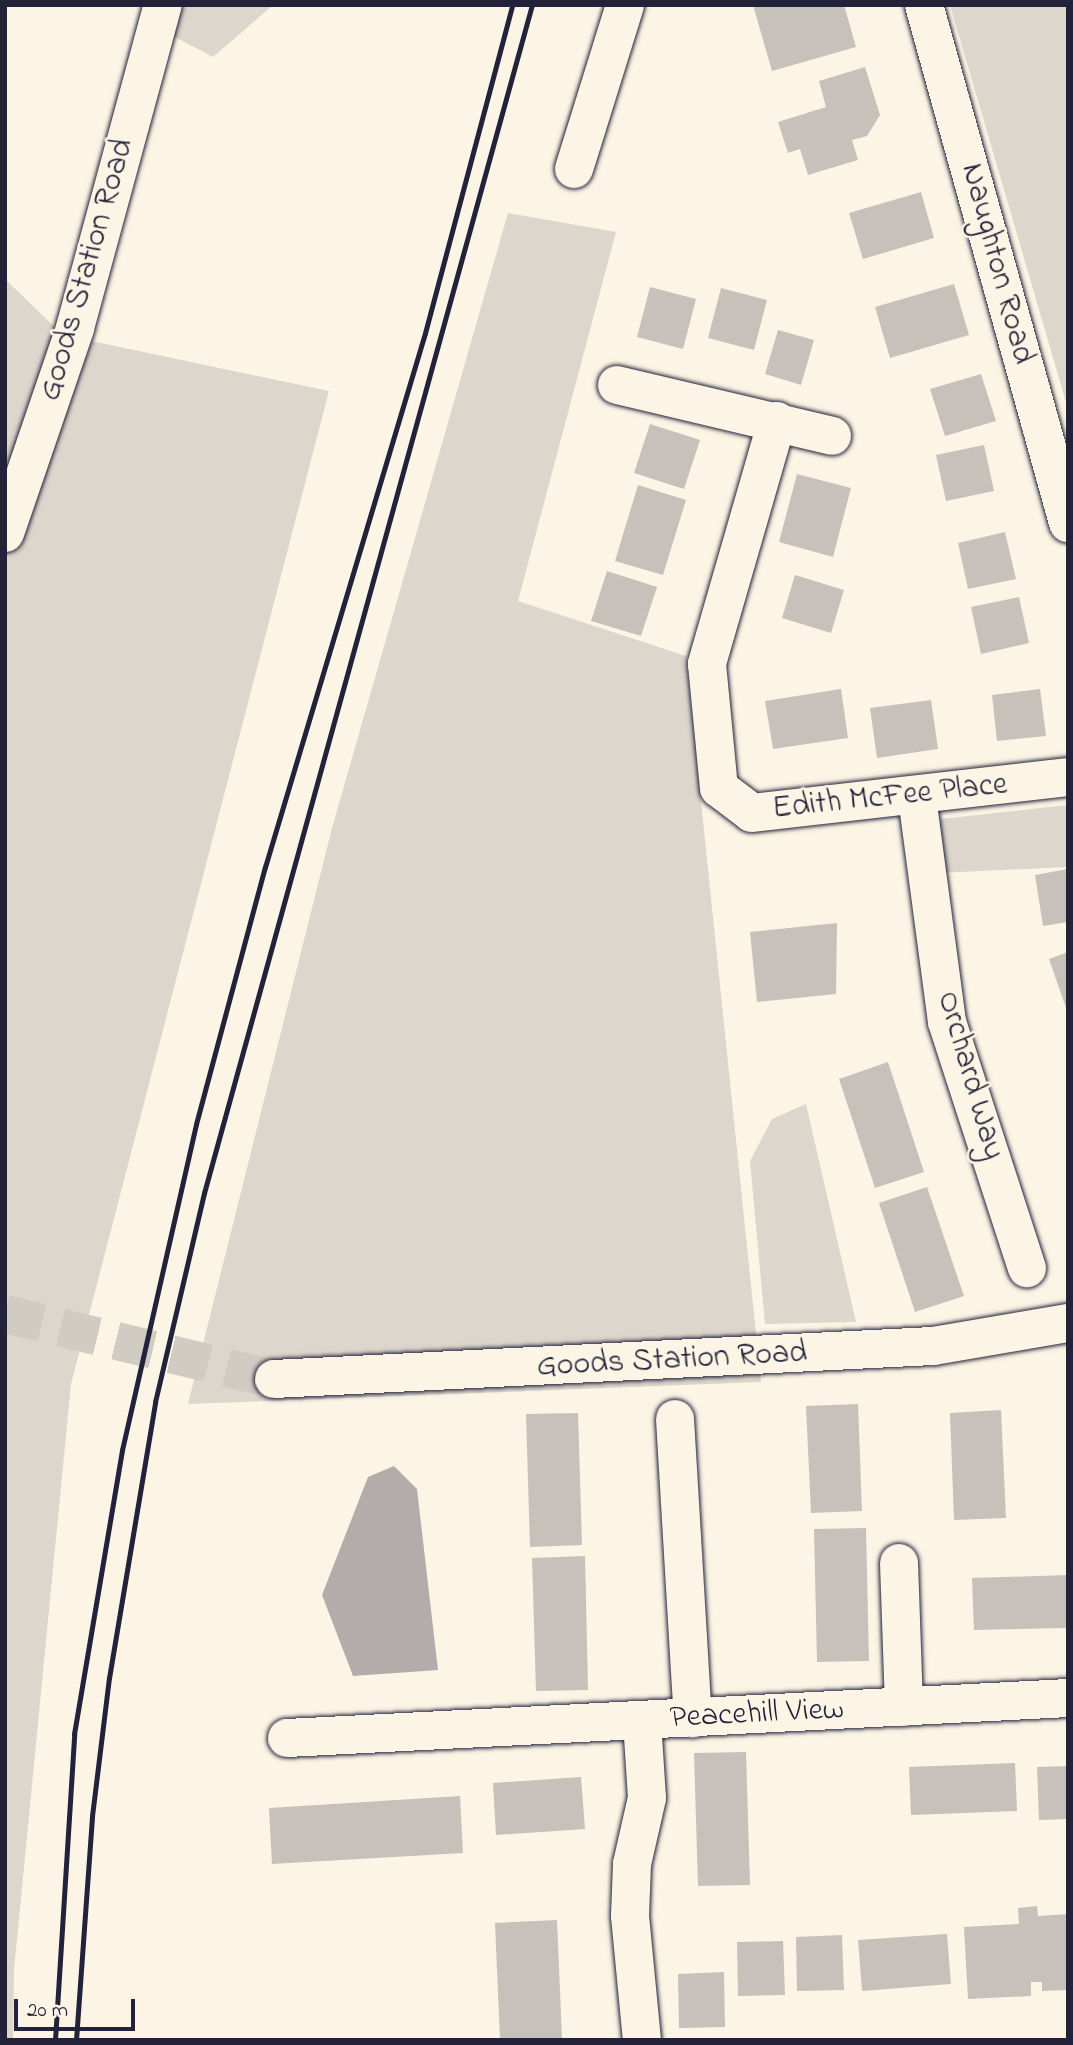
<!DOCTYPE html>
<style>
body{margin:0}
#map{position:relative;width:1073px;height:2045px;overflow:hidden;background:#fcf5e5;font-family:"Indie Flower",sans-serif}
div>[style]{position:absolute}
.green>*{inset:0;background:#dcd6cc}
.water>*{inset:0;background:#b2adab}
.building>*{inset:0;background:#c6c1bb}
.minor-tunnel>*{height:38px;margin-top:-19px;transform-origin:0;background:repeating-linear-gradient(90deg,#d0cbc3 0 38px,transparent 0 57px)}
.roads{filter:drop-shadow(0 0 2px #22223b) drop-shadow(0 0 2px #22223b)}
.minor>*{height:38px;margin:-19px;padding:0 19px;transform-origin:19px;border-radius:19px;background:#fcf5e5}
.major>*{height:38px;margin:-19px;padding:0 19px;transform-origin:19px;border-radius:19px;background:#fcf5e5}
.rail>*{height:5px;margin:-2.5px;padding:0 2.5px;transform-origin:2.5px;border-radius:2.5px;background:#22223b}
span{translate:-50% -50%;white-space:nowrap;text-align:center;line-height:1.15;-webkit-text-stroke:5px #fcf5e5;paint-order:stroke}
.street-label{font-size:32px;color:#22223b}
.frame{position:absolute;inset:0;border:7px solid #22223b;pointer-events:none}
.scale{position:absolute;left:14px;top:1999px;width:121px;height:32px;box-sizing:border-box;border:4px solid #22223b;border-top:0;padding-left:9px;font-size:21px;line-height:24px;white-space:nowrap;color:#22223b;-webkit-text-stroke:5px #fcf5e5;paint-order:stroke}
</style>
<div id="map">
<div class="green">
<div style="clip-path:polygon(179px 5px,273px 5px,213px 57px,171px 35px)"></div>
<div style="clip-path:polygon(950px 5px,1068px 5px,1068px 409px)"></div>
<div style="clip-path:polygon(508px 213px,616px 232px,518px 601px,686px 656px,761px 1382px,188px 1404px,332px 828px)"></div>
<div style="clip-path:polygon(5px 279px,63px 335px,329px 391px,71px 1384px,14px 1970px,13px 2040px,5px 2040px)"></div>
<div style="clip-path:polygon(1068px 805px,1068px 867px,938px 873px,932px 820px)"></div>
<div style="clip-path:polygon(806px 1104px,856px 1322px,765px 1324px,750px 1161px,772px 1119px)"></div>
</div>
<div class="water">
<div style="clip-path:polygon(394px 1466px,417px 1489px,438px 1670px,353px 1676px,322px 1595px,368px 1477px)"></div>
</div>
<div class="building">
<div style="clip-path:polygon(753px 5px,844px 5px,856px 47px,772px 71px)"></div>
<div style="clip-path:polygon(865px 67px,880px 115px,867px 136px,852px 140px,858px 160px,808px 175px,800px 149px,788px 153px,778px 122px,826px 107px,819px 81px)"></div>
<div style="clip-path:polygon(921px 192px,934px 238px,863px 259px,849px 213px)"></div>
<div style="clip-path:polygon(954px 284px,969px 335px,890px 358px,875px 307px)"></div>
<div style="clip-path:polygon(650px 287px,696px 299px,683px 349px,637px 337px)"></div>
<div style="clip-path:polygon(721px 288px,767px 300px,754px 350px,708px 338px)"></div>
<div style="clip-path:polygon(778px 330px,814px 340px,801px 385px,765px 374px)"></div>
<div style="clip-path:polygon(981px 374px,996px 421px,945px 436px,930px 389px)"></div>
<div style="clip-path:polygon(650px 424px,700px 440px,684px 489px,634px 473px)"></div>
<div style="clip-path:polygon(984px 445px,994px 491px,946px 501px,936px 455px)"></div>
<div style="clip-path:polygon(797px 474px,851px 488px,833px 557px,779px 542px)"></div>
<div style="clip-path:polygon(638px 485px,686px 500px,663px 575px,615px 561px)"></div>
<div style="clip-path:polygon(1005px 532px,1016px 579px,968px 589px,958px 543px)"></div>
<div style="clip-path:polygon(607px 571px,657px 587px,641px 636px,591px 621px)"></div>
<div style="clip-path:polygon(795px 575px,844px 590px,831px 633px,782px 618px)"></div>
<div style="clip-path:polygon(1019px 597px,1029px 643px,981px 654px,971px 607px)"></div>
<div style="clip-path:polygon(841px 689px,848px 738px,773px 749px,765px 701px)"></div>
<div style="clip-path:polygon(1040px 689px,1046px 736px,997px 741px,992px 695px)"></div>
<div style="clip-path:polygon(931px 700px,938px 749px,877px 758px,870px 708px)"></div>
<div style="clip-path:polygon(1068px 869px,1068px 922px,1043px 926px,1035px 875px)"></div>
<div style="clip-path:polygon(837px 923px,836px 994px,757px 1002px,750px 932px)"></div>
<div style="clip-path:polygon(1068px 952px,1068px 1007px,1066px 1008px,1049px 959px)"></div>
<div style="clip-path:polygon(888px 1062px,924px 1172px,875px 1188px,839px 1079px)"></div>
<div style="clip-path:polygon(927px 1187px,964px 1296px,915px 1312px,879px 1203px)"></div>
<div style="clip-path:polygon(858px 1404px,862px 1511px,811px 1513px,806px 1406px)"></div>
<div style="clip-path:polygon(1001px 1410px,1006px 1518px,954px 1520px,950px 1413px)"></div>
<div style="clip-path:polygon(578px 1413px,582px 1545px,530px 1547px,526px 1414px)"></div>
<div style="clip-path:polygon(866px 1528px,869px 1661px,817px 1662px,814px 1529px)"></div>
<div style="clip-path:polygon(585px 1556px,588px 1690px,536px 1691px,532px 1558px)"></div>
<div style="clip-path:polygon(1068px 1575px,1068px 1628px,974px 1630px,972px 1578px)"></div>
<div style="clip-path:polygon(746px 1752px,750px 1885px,698px 1886px,694px 1753px)"></div>
<div style="clip-path:polygon(1015px 1763px,1017px 1811px,911px 1815px,909px 1767px)"></div>
<div style="clip-path:polygon(1068px 1766px,1068px 1819px,1039px 1820px,1037px 1767px)"></div>
<div style="clip-path:polygon(581px 1777px,585px 1829px,496px 1835px,493px 1783px)"></div>
<div style="clip-path:polygon(460px 1796px,463px 1853px,272px 1864px,269px 1808px)"></div>
<div style="clip-path:polygon(1037px 1906px,1038px 1916px,1068px 1914px,1068px 1990px,1042px 1991px,1042px 1982px,1031px 1982px,1031px 1996px,968px 1999px,964px 1927px,1019px 1924px,1018px 1908px)"></div>
<div style="clip-path:polygon(557px 1920px,562px 2038px,500px 2040px,495px 1923px)"></div>
<div style="clip-path:polygon(947px 1934px,951px 1984px,862px 1991px,858px 1940px)"></div>
<div style="clip-path:polygon(842px 1935px,844px 1990px,797px 1991px,796px 1937px)"></div>
<div style="clip-path:polygon(783px 1941px,785px 1995px,738px 1996px,737px 1942px)"></div>
<div style="clip-path:polygon(724px 1972px,725px 2027px,679px 2028px,678px 1974px)"></div>
</div>
<div class="minor-tunnel">
<div style="left:5px;top:1314px;width:277px;rotate:13.6deg"></div>
</div>
<div class="roads">
<div class="minor">
<div style="left:574px;top:169px;width:172px;rotate:-72.7deg"></div>
<div style="left:617px;top:385px;width:221px;rotate:13.3deg"></div>
<div style="left:777px;top:421px;width:253px;rotate:106.1deg"></div>
<div style="left:707px;top:664px;width:125px;rotate:84.5deg"></div>
<div style="left:719px;top:788px;width:41px;rotate:37.1deg"></div>
<div style="left:752px;top:813px;width:318px;rotate:-6.5deg"></div>
<div style="left:5px;top:533px;width:217px;rotate:-71.1deg"></div>
<div style="left:75px;top:328px;width:335px;rotate:-74.8deg"></div>
<div style="left:917px;top:797px;width:227px;rotate:82.4deg"></div>
<div style="left:947px;top:1022px;width:259px;rotate:72deg"></div>
<div style="left:274px;top:1379px;width:660px;rotate:-2.87deg"></div>
<div style="left:933px;top:1346px;width:137px;rotate:-9.7deg"></div>
<div style="left:675px;top:1419px;width:300px;rotate:86.6deg"></div>
<div style="left:899px;top:1563px;width:144px;rotate:88deg"></div>
<div style="left:642px;top:1721px;width:77px;rotate:86.3deg"></div>
<div style="left:647px;top:1798px;width:68px;rotate:102.8deg"></div>
<div style="left:632px;top:1864px;width:52px;rotate:92.2deg"></div>
<div style="left:630px;top:1916px;width:125px;rotate:84.5deg"></div>
<div style="left:287px;top:1738px;width:782px;rotate:-2.93deg"></div>
</div>
<div class="major">
<div style="left:924px;top:5px;width:538px;rotate:74.46deg"></div>
</div>
</div>
<div class="rail">
<div style="left:55px;top:2040px;width:307px;rotate:-86.4deg"></div>
<div style="left:74px;top:1734px;width:288px;rotate:-80.4deg"></div>
<div style="left:122px;top:1450px;width:334px;rotate:-77.2deg"></div>
<div style="left:196px;top:1124px;width:266px;rotate:-75deg"></div>
<div style="left:265px;top:867px;width:557px;rotate:-73.32deg"></div>
<div style="left:425px;top:333px;width:339px;rotate:-75.1deg"></div>
<div style="left:76px;top:2040px;width:225px;rotate:-85.9deg"></div>
<div style="left:92px;top:1816px;width:139px;rotate:-83deg"></div>
<div style="left:109px;top:1678px;width:280px;rotate:-80.5deg"></div>
<div style="left:155px;top:1402px;width:215px;rotate:-76.8deg"></div>
<div style="left:204px;top:1193px;width:1232px;rotate:-74.57deg"></div>
</div>
<div class="street-label">
<span style="left:996px;top:264px;rotate:75deg">Naughton Road</span>
<span style="left:88px;top:270px;rotate:-74deg">Goods Station Road</span>
<span style="left:890px;top:798px;rotate:-6deg">Edith McFee Place</span>
<span style="left:969px;top:1076px;rotate:74deg">Orchard Way</span>
<span style="left:672px;top:1361px;rotate:-3deg">Goods Station Road</span>
<span style="left:757px;top:1715px;rotate:-3deg">Peacehill View</span>
</div>
<div class="frame"></div>
<div class="scale">20 m</div>
</div>
